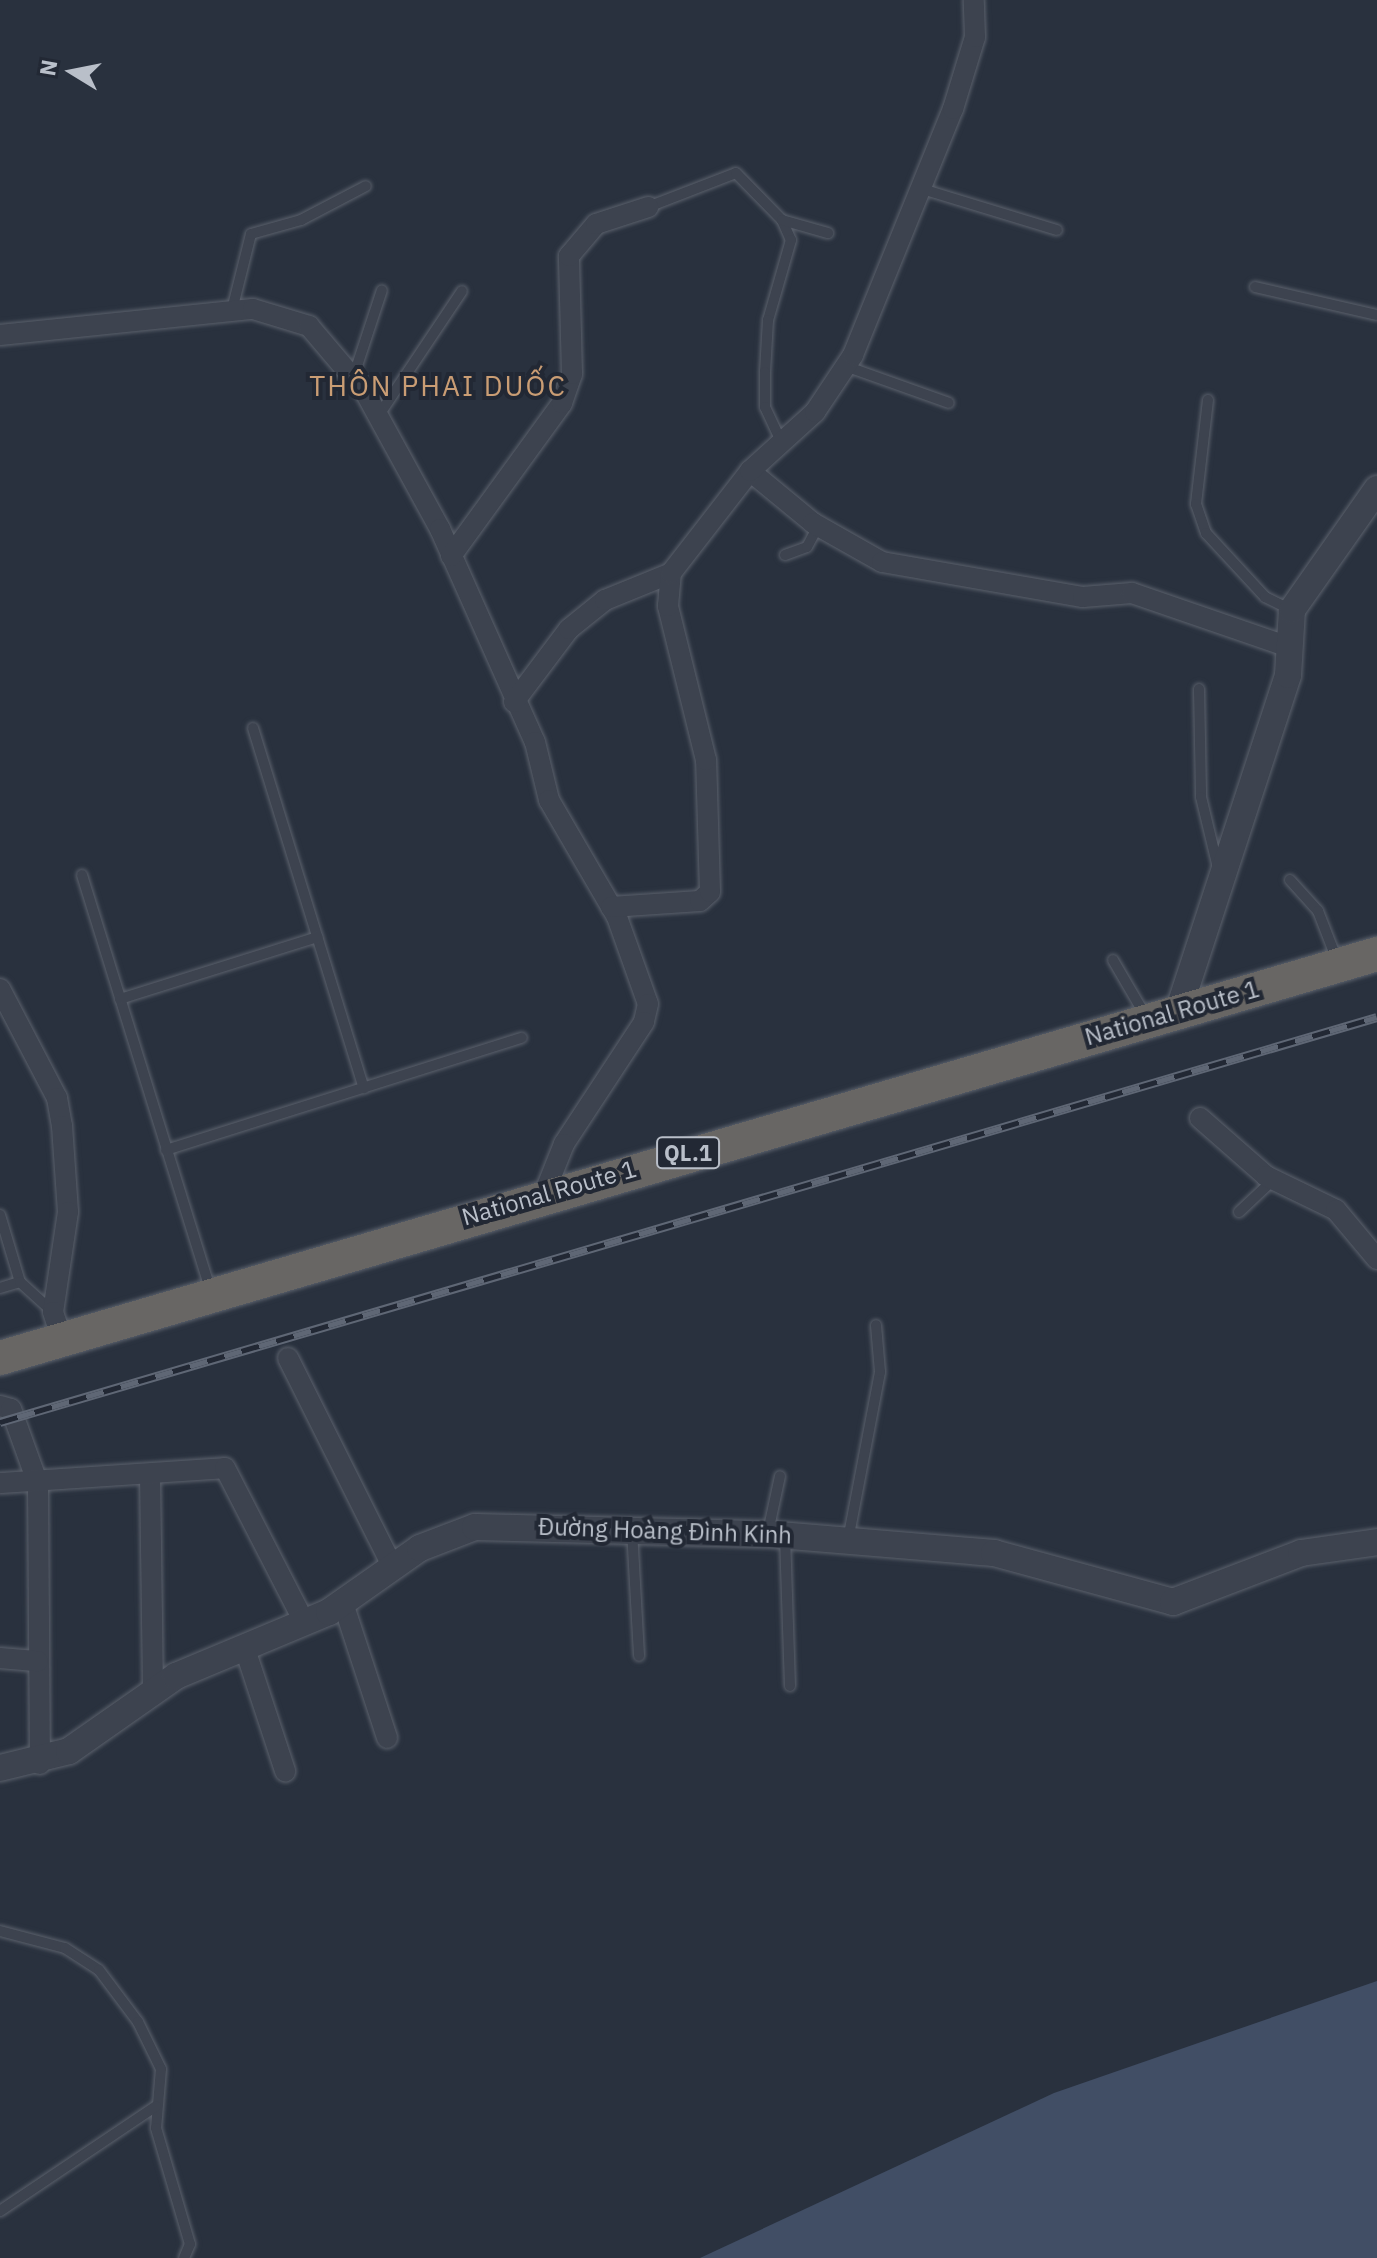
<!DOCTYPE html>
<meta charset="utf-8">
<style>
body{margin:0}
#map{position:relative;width:1377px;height:2258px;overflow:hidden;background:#29313e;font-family:"IBM Plex Sans",sans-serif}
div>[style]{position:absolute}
.water>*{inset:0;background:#414e65}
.roads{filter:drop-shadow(0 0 2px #5b616c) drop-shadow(0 0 2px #5b616c)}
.service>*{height:10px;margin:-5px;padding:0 5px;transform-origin:5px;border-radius:5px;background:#3d434f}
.minor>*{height:20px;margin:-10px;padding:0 10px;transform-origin:10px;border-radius:10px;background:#3d434f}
.tertiary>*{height:26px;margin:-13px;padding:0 13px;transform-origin:13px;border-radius:13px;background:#3d434f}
.trunk>*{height:34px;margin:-17px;padding:0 17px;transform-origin:17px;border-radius:17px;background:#686664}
.rail>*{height:9px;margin-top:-4.5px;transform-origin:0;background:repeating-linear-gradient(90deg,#222834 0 18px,#5f6775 0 36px);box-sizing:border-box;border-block:2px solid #5f6775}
span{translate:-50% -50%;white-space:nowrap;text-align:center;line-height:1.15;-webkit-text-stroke:8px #222834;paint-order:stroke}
.shield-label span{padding:2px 6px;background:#222834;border:2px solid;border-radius:6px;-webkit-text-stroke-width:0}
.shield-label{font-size:22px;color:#b9bfc9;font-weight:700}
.street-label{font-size:24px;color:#b9bfc9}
.quarter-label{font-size:28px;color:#ca9d74;letter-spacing:2px}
.north{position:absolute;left:32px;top:32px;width:80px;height:80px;-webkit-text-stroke:6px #222834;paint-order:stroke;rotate:280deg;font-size:22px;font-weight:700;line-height:32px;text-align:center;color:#b9bfc9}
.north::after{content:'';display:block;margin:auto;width:28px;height:36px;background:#b9bfc9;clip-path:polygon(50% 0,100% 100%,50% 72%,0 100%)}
</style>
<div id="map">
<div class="water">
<div style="clip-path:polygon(1377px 1981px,1377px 2258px,700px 2258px,1054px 2093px)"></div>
</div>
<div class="roads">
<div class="service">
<div style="left:922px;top:189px;width:141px;rotate:16.9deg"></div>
<div style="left:648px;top:207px;width:94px;rotate:-21.1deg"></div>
<div style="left:736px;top:173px;width:66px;rotate:45.6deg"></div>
<div style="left:782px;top:220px;width:22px;rotate:66deg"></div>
<div style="left:791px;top:240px;width:83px;rotate:106deg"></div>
<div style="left:768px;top:320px;width:52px;rotate:93.3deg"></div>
<div style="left:765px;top:372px;width:35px;rotate:90deg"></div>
<div style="left:765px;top:407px;width:38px;rotate:65deg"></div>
<div style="left:782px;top:220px;width:48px;rotate:15.8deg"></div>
<div style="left:1255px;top:287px;width:125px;rotate:12.9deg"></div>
<div style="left:233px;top:306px;width:74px;rotate:-76deg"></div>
<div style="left:251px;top:234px;width:52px;rotate:-15.6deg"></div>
<div style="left:301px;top:220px;width:73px;rotate:-27.6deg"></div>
<div style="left:845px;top:366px;width:110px;rotate:19.6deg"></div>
<div style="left:354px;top:375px;width:89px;rotate:-71.8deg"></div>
<div style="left:1208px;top:400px;width:105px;rotate:96.6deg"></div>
<div style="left:1196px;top:504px;width:31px;rotate:71deg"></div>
<div style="left:1206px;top:533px;width:87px;rotate:47.3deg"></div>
<div style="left:1265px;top:597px;width:30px;rotate:26deg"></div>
<div style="left:379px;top:415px;width:149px;rotate:-56.2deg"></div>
<div style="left:785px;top:555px;width:23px;rotate:-20deg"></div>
<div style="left:807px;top:547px;width:24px;rotate:-62deg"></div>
<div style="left:1199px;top:689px;width:108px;rotate:88.9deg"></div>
<div style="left:1201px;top:797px;width:77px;rotate:76.5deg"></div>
<div style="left:253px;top:728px;width:377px;rotate:72.9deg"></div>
<div style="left:82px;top:875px;width:437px;rotate:72.8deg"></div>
<div style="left:1290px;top:880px;width:42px;rotate:47.9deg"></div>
<div style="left:1318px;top:911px;width:53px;rotate:68.8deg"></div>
<div style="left:1113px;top:960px;width:64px;rotate:59.8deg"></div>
<div style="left:120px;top:999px;width:207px;rotate:-17.4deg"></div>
<div style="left:166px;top:1150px;width:373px;rotate:-17.5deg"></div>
<div style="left:1239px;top:1212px;width:47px;rotate:-43.3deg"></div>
<div style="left:0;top:1215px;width:70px;rotate:73.4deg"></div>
<div style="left:0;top:1288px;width:21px;rotate:-17deg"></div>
<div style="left:20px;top:1282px;width:45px;rotate:42.3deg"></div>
<div style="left:632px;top:1530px;width:126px;rotate:86.8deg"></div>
<div style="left:768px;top:1532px;width:57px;rotate:-77.9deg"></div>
<div style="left:785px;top:1536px;width:150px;rotate:88.1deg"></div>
<div style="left:848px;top:1540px;width:171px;rotate:-79.2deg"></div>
<div style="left:880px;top:1372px;width:47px;rotate:-94.9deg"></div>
<div style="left:0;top:1931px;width:67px;rotate:14.7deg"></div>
<div style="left:65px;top:1948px;width:40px;rotate:32.9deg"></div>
<div style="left:99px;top:1970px;width:65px;rotate:53.1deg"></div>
<div style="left:138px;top:2022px;width:52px;rotate:63.9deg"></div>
<div style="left:161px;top:2069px;width:59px;rotate:94.8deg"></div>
<div style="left:156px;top:2128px;width:121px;rotate:73.7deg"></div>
<div style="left:190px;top:2244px;width:15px;rotate:113deg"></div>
<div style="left:0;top:2211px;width:188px;rotate:-33.9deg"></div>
</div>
<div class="minor">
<div style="left:0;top:335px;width:254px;rotate:-5.9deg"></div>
<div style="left:253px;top:309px;width:59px;rotate:16.9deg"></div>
<div style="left:309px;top:326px;width:87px;rotate:49.7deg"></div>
<div style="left:365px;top:392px;width:156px;rotate:61.3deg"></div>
<div style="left:440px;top:529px;width:233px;rotate:66deg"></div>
<div style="left:535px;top:742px;width:60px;rotate:76.4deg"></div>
<div style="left:549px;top:800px;width:135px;rotate:59.8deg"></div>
<div style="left:617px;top:917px;width:92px;rotate:70.4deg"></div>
<div style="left:648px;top:1004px;width:18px;rotate:103deg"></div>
<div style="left:644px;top:1022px;width:146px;rotate:123.3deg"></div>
<div style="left:564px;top:1144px;width:54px;rotate:111.8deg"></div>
<div style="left:750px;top:471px;width:82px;rotate:39.5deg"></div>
<div style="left:813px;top:523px;width:79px;rotate:29.5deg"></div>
<div style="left:882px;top:562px;width:204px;rotate:9.9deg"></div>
<div style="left:1083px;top:597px;width:49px;rotate:-4.7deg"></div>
<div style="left:1132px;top:593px;width:169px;rotate:19deg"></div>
<div style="left:451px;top:556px;width:189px;rotate:-54deg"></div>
<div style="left:562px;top:403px;width:31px;rotate:-71deg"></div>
<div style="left:572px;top:374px;width:118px;rotate:-91.5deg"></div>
<div style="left:569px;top:256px;width:42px;rotate:-49.8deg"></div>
<div style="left:596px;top:224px;width:55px;rotate:-18.1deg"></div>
<div style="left:514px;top:702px;width:91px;rotate:-53deg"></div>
<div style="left:569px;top:629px;width:46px;rotate:-38.9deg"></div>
<div style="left:605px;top:600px;width:71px;rotate:-22.2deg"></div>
<div style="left:611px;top:907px;width:89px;rotate:-3.9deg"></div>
<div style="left:700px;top:901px;width:13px;rotate:-42deg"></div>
<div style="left:710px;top:892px;width:132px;rotate:-91.7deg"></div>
<div style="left:706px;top:760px;width:159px;rotate:-103.9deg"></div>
<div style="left:668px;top:606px;width:33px;rotate:-85deg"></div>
<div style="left:671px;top:573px;width:129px;rotate:-52.2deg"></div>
<div style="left:750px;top:471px;width:88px;rotate:-42.2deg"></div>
<div style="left:815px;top:412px;width:69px;rotate:-56.3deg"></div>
<div style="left:853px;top:355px;width:266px;rotate:-67.9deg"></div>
<div style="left:953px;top:109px;width:75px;rotate:-73deg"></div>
<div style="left:975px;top:37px;width:37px;rotate:-92deg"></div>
<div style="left:0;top:989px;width:123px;rotate:62.4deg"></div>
<div style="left:57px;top:1098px;width:28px;rotate:80deg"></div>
<div style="left:62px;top:1126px;width:86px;rotate:86deg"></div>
<div style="left:68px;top:1212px;width:101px;rotate:98.5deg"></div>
<div style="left:53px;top:1312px;width:29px;rotate:72deg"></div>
<div style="left:1200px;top:1118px;width:88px;rotate:41.3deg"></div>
<div style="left:1266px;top:1176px;width:78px;rotate:25.9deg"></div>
<div style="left:1336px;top:1210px;width:64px;rotate:50.1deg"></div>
<div style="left:288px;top:1358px;width:235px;rotate:63.4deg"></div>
<div style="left:0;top:1406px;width:11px;rotate:15deg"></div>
<div style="left:11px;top:1409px;width:80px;rotate:70.2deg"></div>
<div style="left:38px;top:1484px;width:280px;rotate:89.6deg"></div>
<div style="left:150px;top:1475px;width:214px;rotate:89.2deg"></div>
<div style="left:0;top:1483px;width:225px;rotate:-3.8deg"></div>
<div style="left:225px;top:1468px;width:173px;rotate:62.8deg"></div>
<div style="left:343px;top:1603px;width:142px;rotate:71.9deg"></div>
<div style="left:244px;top:1646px;width:132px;rotate:71.8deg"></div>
<div style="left:0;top:1658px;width:38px;rotate:5deg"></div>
</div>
<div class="tertiary">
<div style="left:1178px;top:1012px;width:354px;rotate:-71.9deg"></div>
<div style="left:1288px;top:675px;width:65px;rotate:-86.5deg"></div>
<div style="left:1292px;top:610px;width:148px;rotate:-54.9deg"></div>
<div style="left:0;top:1768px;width:71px;rotate:-13.8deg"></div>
<div style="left:69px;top:1751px;width:131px;rotate:-35deg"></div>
<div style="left:176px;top:1676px;width:166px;rotate:-22.7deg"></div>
<div style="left:329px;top:1612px;width:111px;rotate:-35.1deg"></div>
<div style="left:420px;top:1548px;width:59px;rotate:-20.9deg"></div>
<div style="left:475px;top:1527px;width:292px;rotate:1.4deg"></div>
<div style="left:767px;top:1534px;width:228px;rotate:4.8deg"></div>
<div style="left:994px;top:1553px;width:186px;rotate:15.3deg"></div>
<div style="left:1173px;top:1602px;width:137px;rotate:-20.9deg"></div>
<div style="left:1301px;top:1553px;width:77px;rotate:-8.2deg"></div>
</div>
<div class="trunk">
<div style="left:0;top:1358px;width:1435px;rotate:-16.35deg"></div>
</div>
</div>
<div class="rail">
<div style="left:0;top:1422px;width:1435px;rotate:-16.39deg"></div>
</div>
<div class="shield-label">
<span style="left:688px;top:1153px">QL.1</span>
</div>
<div class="street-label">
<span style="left:1172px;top:1013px;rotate:-16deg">National Route 1</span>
<span style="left:549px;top:1193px;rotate:-16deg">National Route 1</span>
<span style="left:665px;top:1531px;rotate:2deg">Đường Hoàng Đình Kinh</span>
</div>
<div class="quarter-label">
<span style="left:438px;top:386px">THÔN PHAI DUỐC</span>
</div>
<div class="north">N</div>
</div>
